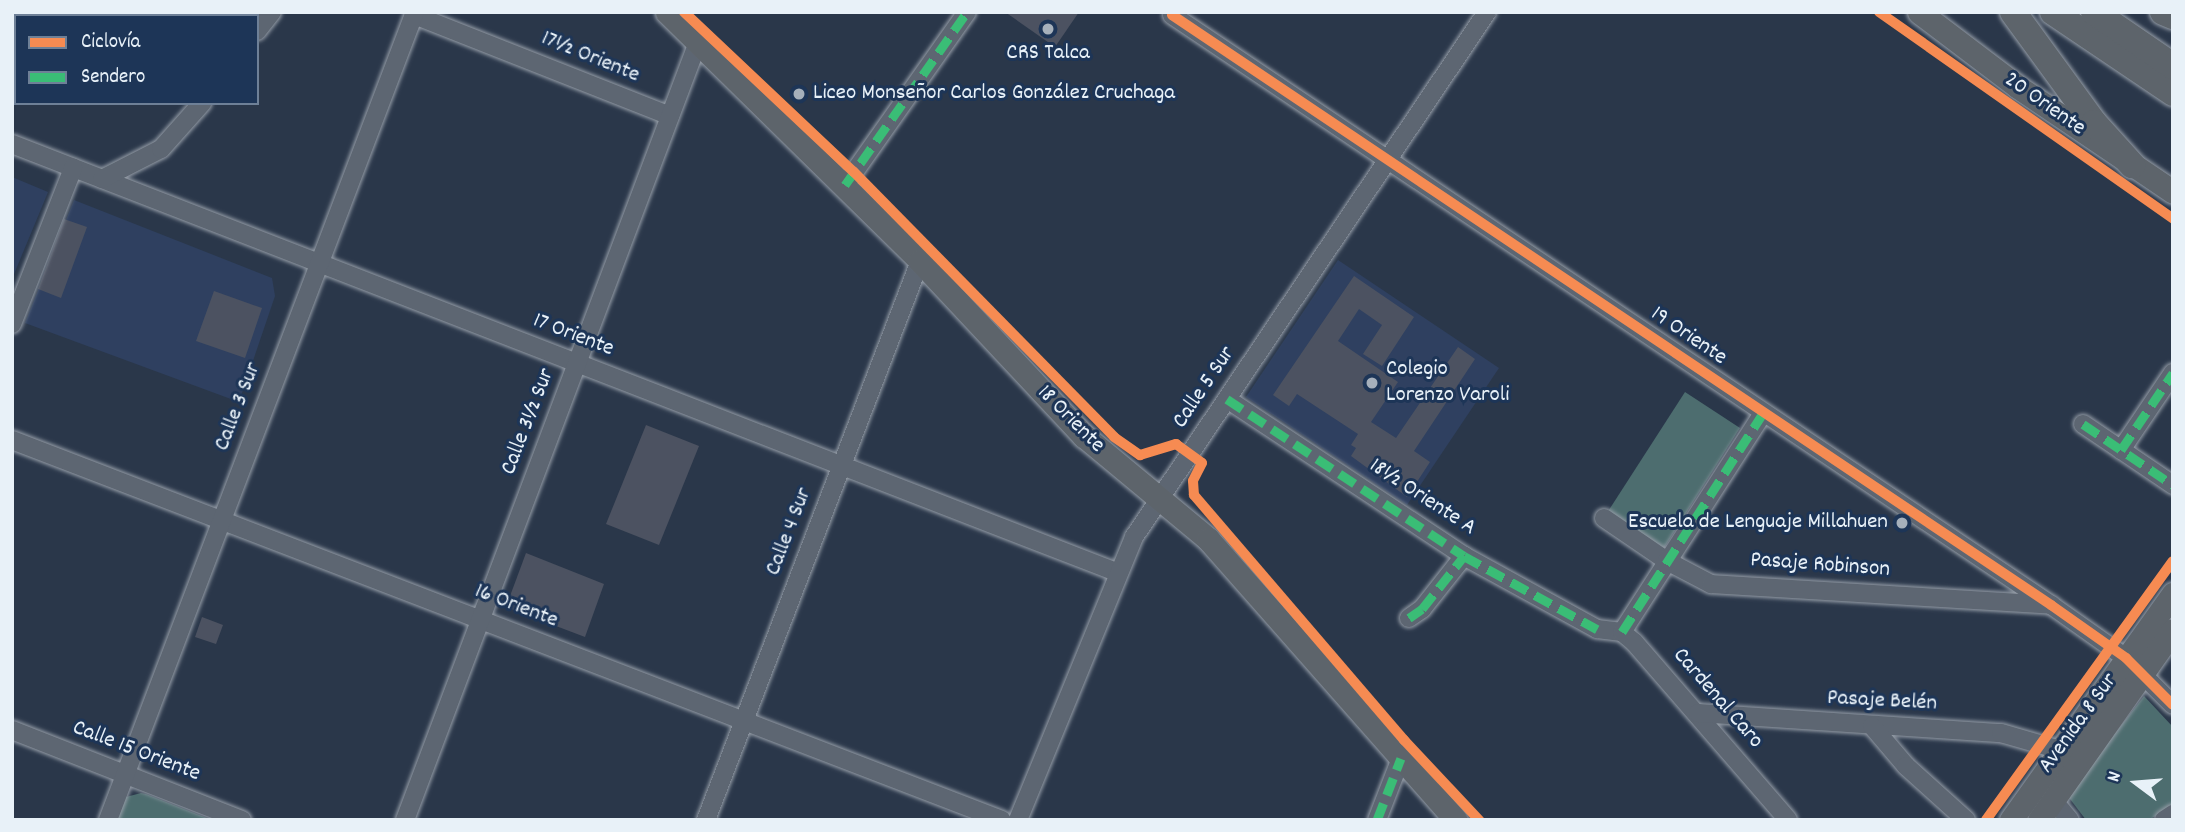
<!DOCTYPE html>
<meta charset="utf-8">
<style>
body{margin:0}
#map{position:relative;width:2185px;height:832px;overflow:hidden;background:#2a374a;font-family:Dekko,sans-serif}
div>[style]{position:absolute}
.built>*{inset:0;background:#2f4060}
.green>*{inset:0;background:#4d6d6f}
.building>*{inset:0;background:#4c5261}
.roads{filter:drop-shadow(0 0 2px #959da7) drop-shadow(0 0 2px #959da7)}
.minor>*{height:18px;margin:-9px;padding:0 9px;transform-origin:9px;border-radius:9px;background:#5d6672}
.major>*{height:23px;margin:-11.5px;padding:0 11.5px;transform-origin:11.5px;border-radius:11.5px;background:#5d646b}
.highway>*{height:26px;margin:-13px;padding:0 13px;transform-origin:13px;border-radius:13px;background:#5d646b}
.quiet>*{height:9px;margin-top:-4.5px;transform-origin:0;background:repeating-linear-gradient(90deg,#3abd76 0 18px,transparent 0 27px)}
.cycleway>*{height:10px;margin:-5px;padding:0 5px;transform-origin:5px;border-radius:5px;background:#f68b52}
.dots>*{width:19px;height:19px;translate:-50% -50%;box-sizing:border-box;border:4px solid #1d3557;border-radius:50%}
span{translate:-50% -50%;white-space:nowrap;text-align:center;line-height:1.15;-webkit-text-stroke:6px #1d3557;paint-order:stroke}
.poi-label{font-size:23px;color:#e8f1f8}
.left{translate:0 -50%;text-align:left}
.right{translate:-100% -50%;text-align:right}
.street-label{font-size:23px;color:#e8f1f8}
.frame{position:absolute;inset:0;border:14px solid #e8f1f8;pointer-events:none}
.legend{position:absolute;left:14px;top:14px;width:245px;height:91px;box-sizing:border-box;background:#1d3557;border:2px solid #6e8097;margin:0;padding:9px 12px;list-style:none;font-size:21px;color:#e8f1f8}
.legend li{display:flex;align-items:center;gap:14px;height:35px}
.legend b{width:35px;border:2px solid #6e8097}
.north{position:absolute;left:2101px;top:748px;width:70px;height:70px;-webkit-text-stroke:5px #1d3557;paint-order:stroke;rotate:286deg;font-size:19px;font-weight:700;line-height:28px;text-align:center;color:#e8f1f8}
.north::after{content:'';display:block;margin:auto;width:24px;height:32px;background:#e8f1f8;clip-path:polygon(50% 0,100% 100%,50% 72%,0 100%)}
</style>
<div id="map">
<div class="built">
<div style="clip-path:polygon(134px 12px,258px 12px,256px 16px)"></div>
<div style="clip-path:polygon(12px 177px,48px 192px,12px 279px)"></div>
<div style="clip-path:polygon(74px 200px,272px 278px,275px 296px,239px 402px,25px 323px)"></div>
<div style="clip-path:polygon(1338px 260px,1499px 368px,1407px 505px,1246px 397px)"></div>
</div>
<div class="green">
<div style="clip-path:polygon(1685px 392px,1740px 428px,1662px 551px,1607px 513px)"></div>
<div style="clip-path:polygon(2144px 696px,2173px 727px,2173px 805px,2149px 820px,2086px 820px,2067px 795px)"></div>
<div style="clip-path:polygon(141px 793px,146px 794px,212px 820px,113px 820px,126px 797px)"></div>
</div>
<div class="building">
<div style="clip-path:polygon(164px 12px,189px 12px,187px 16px)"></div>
<div style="clip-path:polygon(1005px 12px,1079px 12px,1055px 47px)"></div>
<div style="clip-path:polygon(64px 219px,87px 227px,61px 298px,38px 289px)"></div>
<div style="clip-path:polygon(1354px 276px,1414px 317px,1382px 366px,1363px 354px,1382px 325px,1359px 309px,1338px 341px,1398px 382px,1371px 422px,1396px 438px,1458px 347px,1475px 359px,1414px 451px,1430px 462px,1407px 497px,1351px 456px,1356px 448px,1351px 445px,1358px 434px,1297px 394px,1289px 406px,1273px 395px)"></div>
<div style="clip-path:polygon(214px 291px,262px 308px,245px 358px,196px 341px)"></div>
<div style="clip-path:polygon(646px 425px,699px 446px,659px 545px,606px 524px)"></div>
<div style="clip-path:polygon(526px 553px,604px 584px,585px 637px,506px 607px)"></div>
<div style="clip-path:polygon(202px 617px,223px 625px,216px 644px,195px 637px)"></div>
</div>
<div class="roads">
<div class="minor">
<div style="left:106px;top:12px;width:6px;rotate:45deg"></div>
<div style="left:414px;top:15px;width:275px;rotate:21.5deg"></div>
<div style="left:1172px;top:15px;width:1059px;rotate:33.87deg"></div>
<div style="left:2051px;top:605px;width:92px;rotate:35.2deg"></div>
<div style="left:2126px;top:658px;width:66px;rotate:45deg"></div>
<div style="left:257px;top:31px;width:24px;rotate:-52deg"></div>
<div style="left:12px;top:144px;width:1184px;rotate:21.19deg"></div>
<div style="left:102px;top:179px;width:66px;rotate:-27deg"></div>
<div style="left:161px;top:149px;width:62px;rotate:-48.3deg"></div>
<div style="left:845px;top:185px;width:212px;rotate:-54.8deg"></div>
<div style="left:12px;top:324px;width:168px;rotate:-68.6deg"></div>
<div style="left:1227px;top:399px;width:284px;rotate:33.5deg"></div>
<div style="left:1464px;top:556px;width:152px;rotate:28.8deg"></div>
<div style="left:1597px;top:629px;width:25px;rotate:7deg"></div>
<div style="left:1622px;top:632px;width:16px;rotate:40deg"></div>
<div style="left:1634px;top:642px;width:235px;rotate:49.1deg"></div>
<div style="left:2083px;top:424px;width:109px;rotate:34.1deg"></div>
<div style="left:12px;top:440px;width:1060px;rotate:21deg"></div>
<div style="left:2121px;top:450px;width:93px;rotate:-56deg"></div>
<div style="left:1604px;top:518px;width:76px;rotate:34.3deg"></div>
<div style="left:1667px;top:561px;width:50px;rotate:27.6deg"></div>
<div style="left:1711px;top:584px;width:341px;rotate:3.5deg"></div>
<div style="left:1409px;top:618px;width:16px;rotate:-35deg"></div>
<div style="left:1422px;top:609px;width:68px;rotate:-51.6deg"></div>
<div style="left:1622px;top:632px;width:260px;rotate:-57.2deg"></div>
<div style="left:1698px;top:713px;width:304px;rotate:3.8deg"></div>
<div style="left:2001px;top:733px;width:61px;rotate:16.1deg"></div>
<div style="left:1872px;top:726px;width:52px;rotate:49.6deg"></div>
<div style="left:1906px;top:766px;width:81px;rotate:42deg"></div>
<div style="left:12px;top:730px;width:247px;rotate:21.4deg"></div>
<div style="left:2053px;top:800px;width:26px;rotate:50deg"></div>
<div style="left:108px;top:820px;width:864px;rotate:-69.2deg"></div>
<div style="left:405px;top:820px;width:831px;rotate:-69.36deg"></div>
<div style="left:706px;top:820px;width:599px;rotate:-69.05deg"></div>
<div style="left:1018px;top:820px;width:306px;rotate:-67.7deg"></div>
<div style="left:1134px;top:537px;width:633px;rotate:-56.08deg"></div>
<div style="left:1377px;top:820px;width:66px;rotate:-68.8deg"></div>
<div style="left:2164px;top:820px;width:11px;rotate:-34deg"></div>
</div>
<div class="major">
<div style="left:667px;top:12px;width:355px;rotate:44.5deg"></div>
<div style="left:920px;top:261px;width:240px;rotate:46.9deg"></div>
<div style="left:1084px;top:436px;width:161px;rotate:39.7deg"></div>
<div style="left:1208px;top:539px;width:375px;rotate:48.6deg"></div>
<div style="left:1919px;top:12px;width:124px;rotate:37.1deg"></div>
<div style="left:2018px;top:87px;width:187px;rotate:34.1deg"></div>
<div style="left:2011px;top:820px;width:278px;rotate:-54.4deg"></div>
<div style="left:2039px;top:820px;width:232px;rotate:-54.8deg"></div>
</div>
<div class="highway">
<div style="left:2013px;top:12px;width:137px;rotate:53.9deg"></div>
<div style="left:2094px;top:123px;width:57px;rotate:47.9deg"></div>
<div style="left:2053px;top:12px;width:145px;rotate:34deg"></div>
<div style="left:2094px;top:12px;width:96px;rotate:34.4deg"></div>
<div style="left:2163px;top:12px;width:11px;rotate:22deg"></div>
</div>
</div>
<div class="quiet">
<div style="left:845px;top:185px;width:212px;rotate:-54.8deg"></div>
<div style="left:1227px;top:399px;width:284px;rotate:33.5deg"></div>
<div style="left:1464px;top:556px;width:152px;rotate:28.8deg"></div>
<div style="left:2083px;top:424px;width:109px;rotate:34.1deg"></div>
<div style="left:2121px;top:450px;width:93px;rotate:-56deg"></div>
<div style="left:1409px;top:618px;width:16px;rotate:-35deg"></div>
<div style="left:1422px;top:609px;width:68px;rotate:-51.6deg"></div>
<div style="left:1622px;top:632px;width:260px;rotate:-57.2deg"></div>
<div style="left:1377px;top:820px;width:66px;rotate:-68.8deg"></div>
</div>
<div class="cycleway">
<div style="left:684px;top:12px;width:233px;rotate:43.3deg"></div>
<div style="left:854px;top:172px;width:371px;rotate:45.5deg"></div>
<div style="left:1114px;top:437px;width:32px;rotate:35deg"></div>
<div style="left:1140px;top:455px;width:38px;rotate:-17deg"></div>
<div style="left:1176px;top:444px;width:32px;rotate:36deg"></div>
<div style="left:1202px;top:463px;width:20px;rotate:117deg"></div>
<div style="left:1193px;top:481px;width:14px;rotate:86deg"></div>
<div style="left:1194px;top:495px;width:323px;rotate:49.4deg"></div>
<div style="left:1404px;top:740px;width:110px;rotate:46.8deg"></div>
<div style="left:1879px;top:12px;width:360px;rotate:35.1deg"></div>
<div style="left:1172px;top:15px;width:1059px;rotate:33.87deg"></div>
<div style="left:2051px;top:605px;width:92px;rotate:35.2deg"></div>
<div style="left:2126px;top:658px;width:66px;rotate:45deg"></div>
<div style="left:1986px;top:820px;width:319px;rotate:-54.2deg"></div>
</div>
<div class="dots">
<div style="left:1048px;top:29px;background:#a6b0bb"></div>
<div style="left:799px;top:94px;background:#a6b0bb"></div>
<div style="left:1372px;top:383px;background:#a6b0bb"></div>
<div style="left:1902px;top:523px;background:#a6b0bb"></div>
</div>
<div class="poi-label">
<span style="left:1048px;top:54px">CRS Talca</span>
<span class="left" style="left:813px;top:94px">Liceo Monseñor Carlos González Cruchaga</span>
<span class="left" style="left:1386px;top:383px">Colegio<br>Lorenzo Varoli</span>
<span class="right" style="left:1888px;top:523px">Escuela de Lenguaje Millahuen</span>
</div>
<div class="street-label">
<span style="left:590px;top:58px;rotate:22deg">17½ Oriente</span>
<span style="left:2044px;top:105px;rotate:35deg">20 Oriente</span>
<span style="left:573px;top:336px;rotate:21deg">17 Oriente</span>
<span style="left:1688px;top:337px;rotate:34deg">19 Oriente</span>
<span style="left:1205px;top:388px;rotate:-56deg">Calle 5 Sur</span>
<span style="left:239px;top:407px;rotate:-69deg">Calle 3 Sur</span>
<span style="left:1070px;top:420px;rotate:45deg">18 Oriente</span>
<span style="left:529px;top:422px;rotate:-69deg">Calle 3½ Sur</span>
<span style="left:1422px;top:498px;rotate:33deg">18½ Oriente A</span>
<span style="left:790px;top:532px;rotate:-69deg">Calle 4 Sur</span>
<span style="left:1820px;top:566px;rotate:4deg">Pasaje Robinson</span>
<span style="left:516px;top:607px;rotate:21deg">16 Oriente</span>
<span style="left:1717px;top:699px;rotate:49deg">Cardenal Caro</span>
<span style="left:1882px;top:702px;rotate:3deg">Pasaje Belén</span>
<span style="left:2079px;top:724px;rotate:-54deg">Avenida 8 Sur</span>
<span style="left:136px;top:752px;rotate:21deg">Calle 15 Oriente</span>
</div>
<div class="frame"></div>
<ul class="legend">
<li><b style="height:9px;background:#f68b52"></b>Ciclovía</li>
<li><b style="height:9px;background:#3abd76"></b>Sendero</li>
</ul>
<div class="north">N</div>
</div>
